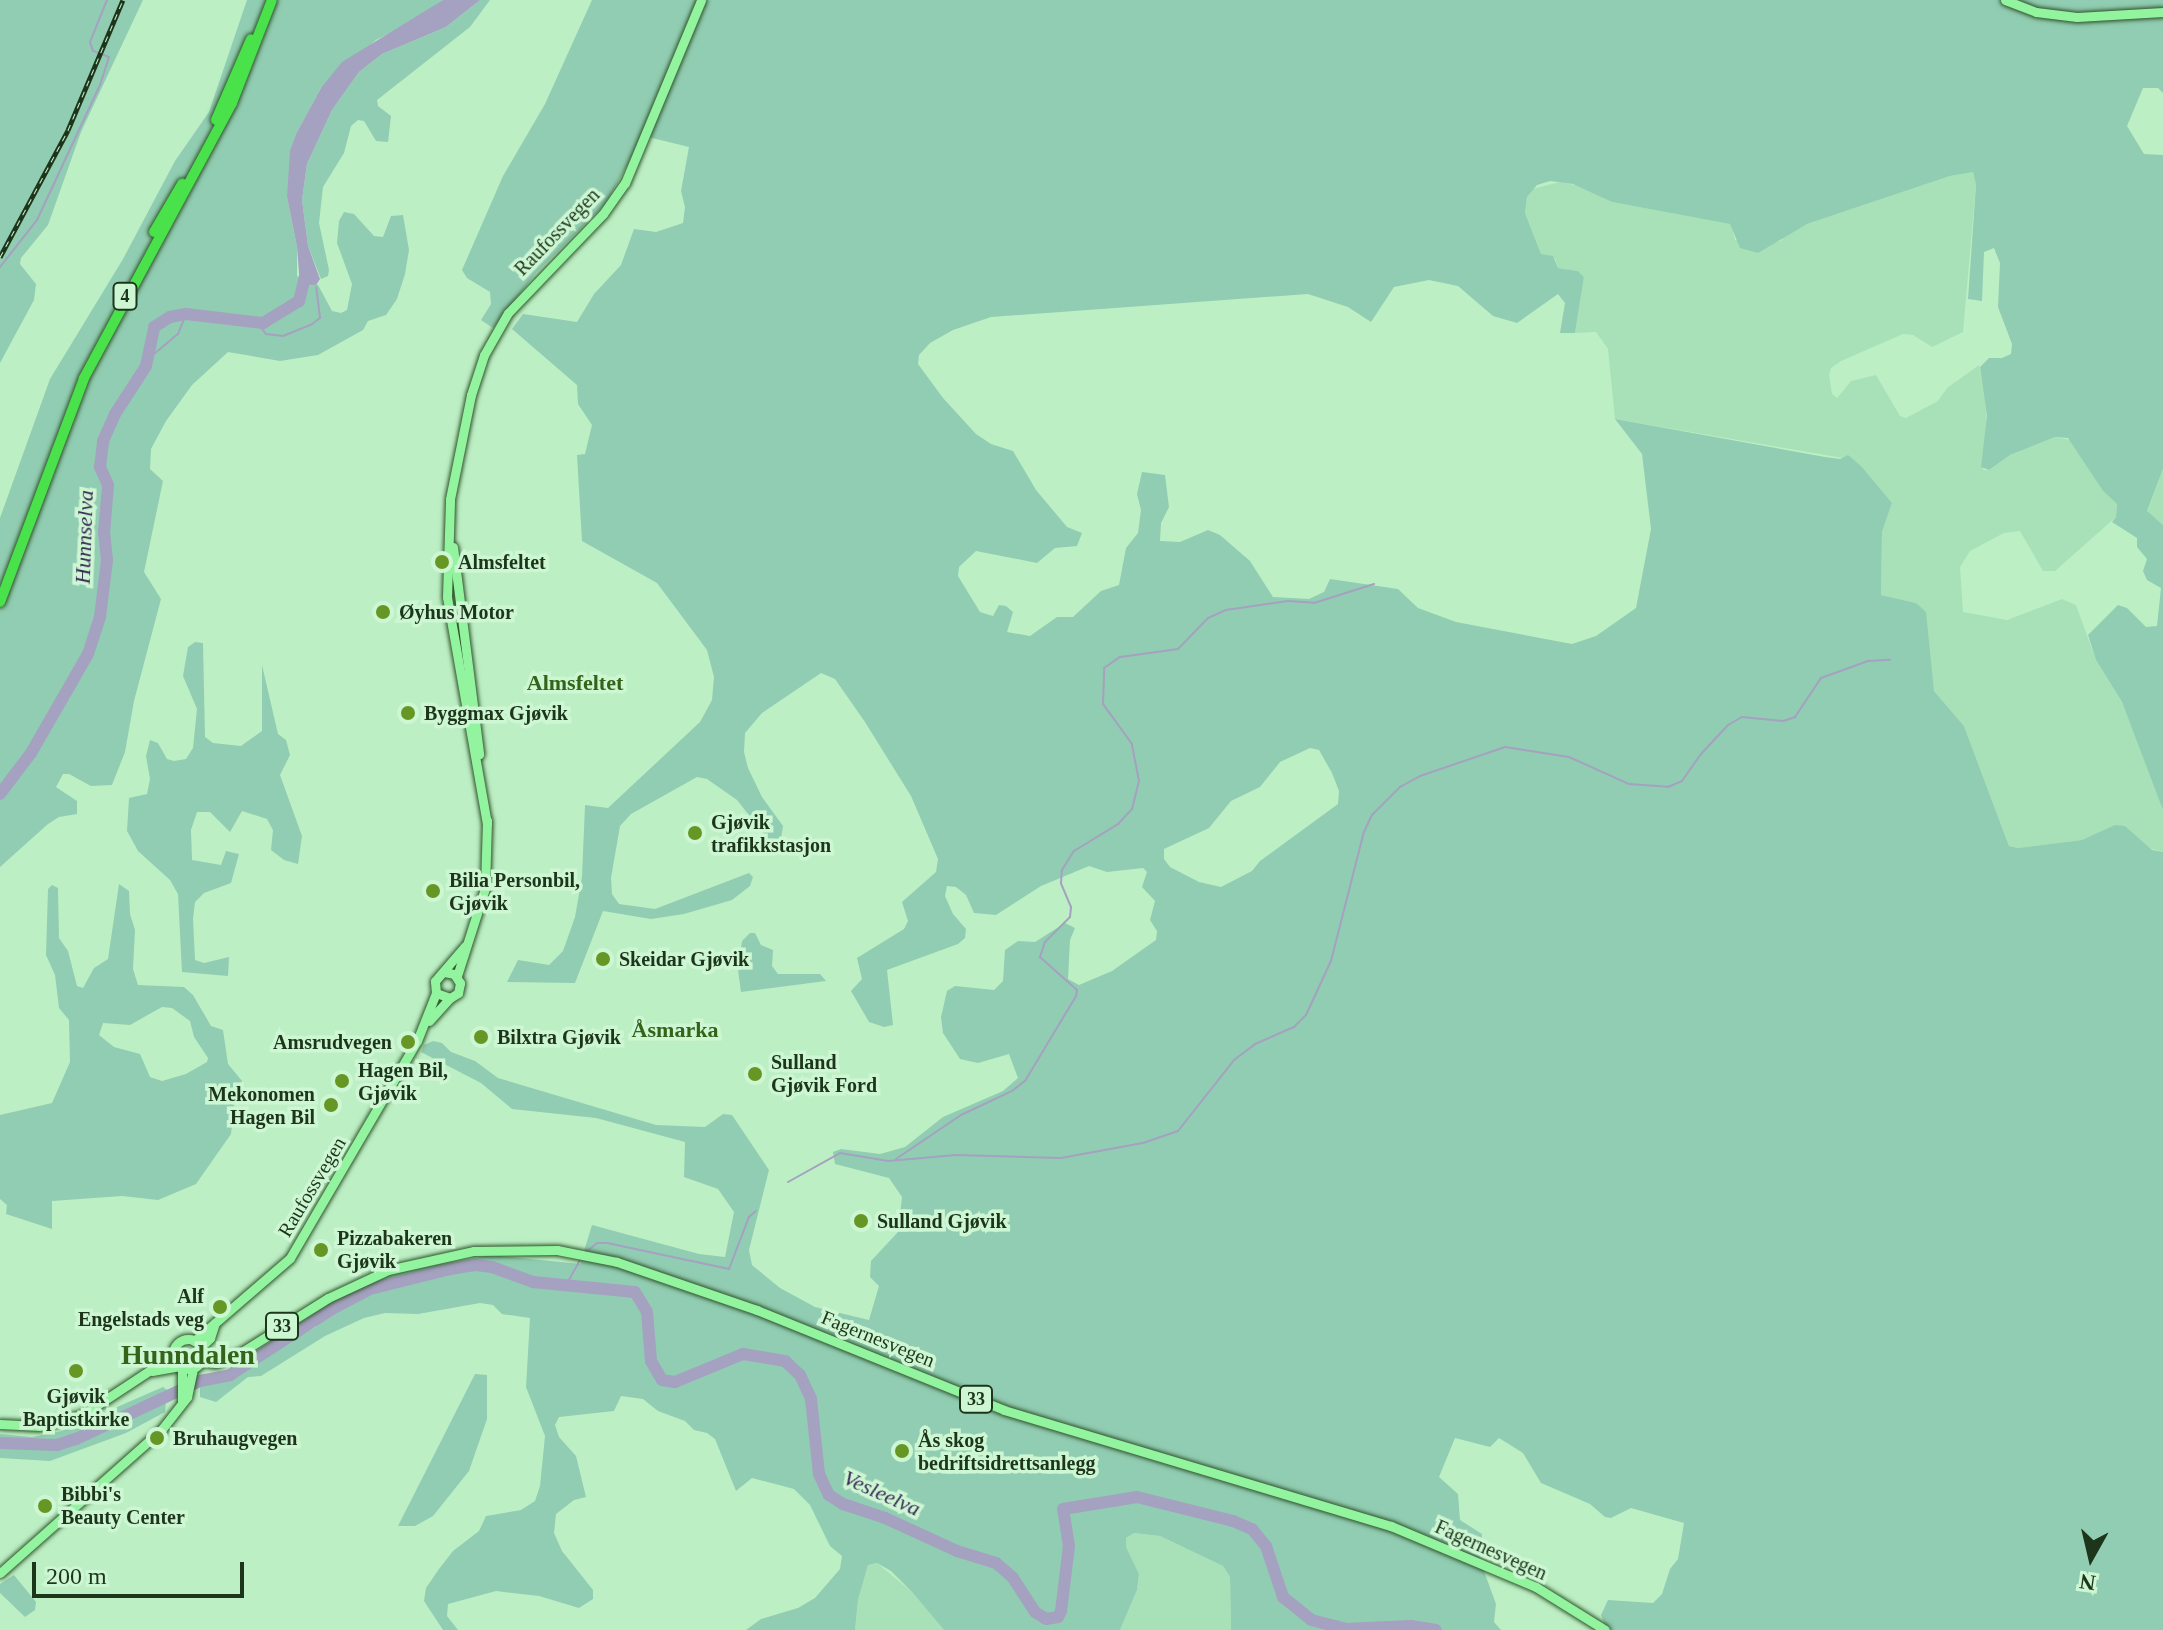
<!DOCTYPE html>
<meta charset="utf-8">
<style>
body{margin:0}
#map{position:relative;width:2163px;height:1630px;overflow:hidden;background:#bdefc4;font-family:"Times New Roman",serif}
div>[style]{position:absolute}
.farmland>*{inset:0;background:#a8e1b8}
.green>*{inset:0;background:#91cdb2}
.water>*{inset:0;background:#a5a1c0}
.stream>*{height:2px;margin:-1px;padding:0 1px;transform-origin:1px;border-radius:1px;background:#a5a1c0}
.river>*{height:12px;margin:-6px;padding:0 6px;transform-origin:6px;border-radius:6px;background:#a5a1c0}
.roads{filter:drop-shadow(0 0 2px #2f542b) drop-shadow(0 0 2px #2f542b)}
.major>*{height:9px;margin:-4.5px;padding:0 4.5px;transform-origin:4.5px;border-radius:4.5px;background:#93f49f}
.major>.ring{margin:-4.5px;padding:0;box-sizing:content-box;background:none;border:9px solid #93f49f;border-radius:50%}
.highway>*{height:10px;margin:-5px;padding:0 5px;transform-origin:5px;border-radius:5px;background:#4ae24a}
.rail>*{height:5px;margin-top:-2.5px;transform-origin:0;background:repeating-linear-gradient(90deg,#cdf6d3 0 6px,#1d361b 0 12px);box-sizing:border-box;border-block:2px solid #1d361b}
.dots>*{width:22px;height:22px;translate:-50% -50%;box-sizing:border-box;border:4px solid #cdf6d3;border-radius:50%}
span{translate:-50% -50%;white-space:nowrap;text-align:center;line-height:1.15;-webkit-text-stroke:7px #cdf6d3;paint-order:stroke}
.shield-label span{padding:2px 6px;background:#cdf6d3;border:2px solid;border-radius:6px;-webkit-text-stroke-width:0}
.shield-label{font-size:18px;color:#1d361b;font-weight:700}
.street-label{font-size:20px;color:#1d361b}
.poi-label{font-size:20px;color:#1d361b;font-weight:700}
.left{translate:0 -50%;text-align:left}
.right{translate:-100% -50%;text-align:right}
.water-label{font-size:22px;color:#3a2a56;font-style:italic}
.neighbourhood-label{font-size:22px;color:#34631a;font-weight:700}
.district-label{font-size:28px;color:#34631a;font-weight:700}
.north{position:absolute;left:2051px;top:1518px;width:80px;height:80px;-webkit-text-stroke:6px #cdf6d3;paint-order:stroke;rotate:188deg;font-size:22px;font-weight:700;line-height:32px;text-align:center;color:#1d361b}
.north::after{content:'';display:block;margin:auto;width:28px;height:36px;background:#1d361b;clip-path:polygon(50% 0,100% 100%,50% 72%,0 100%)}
.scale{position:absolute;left:32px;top:1562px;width:212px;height:36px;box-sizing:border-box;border:4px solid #1d361b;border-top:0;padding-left:10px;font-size:24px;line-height:28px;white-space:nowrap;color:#1d361b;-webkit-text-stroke:6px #cdf6d3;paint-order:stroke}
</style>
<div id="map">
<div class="farmland">
<div style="clip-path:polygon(1973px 172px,1976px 185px,1963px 332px,1932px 347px,1913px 335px,1903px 334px,1841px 361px,1831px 368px,1829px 375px,1832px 394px,1837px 398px,1851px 381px,1876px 375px,1900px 416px,1906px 418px,1938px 401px,1947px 388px,1979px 365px,1987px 408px,1983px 470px,1989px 470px,2010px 455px,2055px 437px,2071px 440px,2103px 491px,2117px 504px,2116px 517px,2055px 571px,2043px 571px,2020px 531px,2004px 533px,1970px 551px,1960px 567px,1963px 612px,2007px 620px,2062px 599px,2076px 605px,2096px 660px,2122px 702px,2157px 791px,2163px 810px,2163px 852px,2097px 834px,2082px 840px,2018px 848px,2009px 846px,1964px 726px,1934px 691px,1916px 603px,1881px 595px,1882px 532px,1892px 503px,1843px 458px,1615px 419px,1608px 349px,1596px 332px,1575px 333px,1584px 277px,1578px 271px,1558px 268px,1555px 259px,1541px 254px,1525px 213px,1527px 197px,1532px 189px,1560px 182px,1580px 186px,1612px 202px,1731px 224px,1735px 240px,1781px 241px,1787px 233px,1807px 224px,1950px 176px)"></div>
<div style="clip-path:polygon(2163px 469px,2163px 525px,2147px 512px)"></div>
<div style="clip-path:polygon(1134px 1533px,1160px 1536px,1223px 1566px,1230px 1577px,1231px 1630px,1120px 1630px,1137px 1590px,1139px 1574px,1126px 1548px,1126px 1538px)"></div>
<div style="clip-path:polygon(877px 1563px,912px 1592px,944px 1630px,855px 1630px,858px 1600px,868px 1565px)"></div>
</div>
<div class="green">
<div style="clip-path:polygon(0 0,143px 0,81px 132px,48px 225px,21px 258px,20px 264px,36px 284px,34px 300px,0 363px)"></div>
<div style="clip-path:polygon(247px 0,443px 0,406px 25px,376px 40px,321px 88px,297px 132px,287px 197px,297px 247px,297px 276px,318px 285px,332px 311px,341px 313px,347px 310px,352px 284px,337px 243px,339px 221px,344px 212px,354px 214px,374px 236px,383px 237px,391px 216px,403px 215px,409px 250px,405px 274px,397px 299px,386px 315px,368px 321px,363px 330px,318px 355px,280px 361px,228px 352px,192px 385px,166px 421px,151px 449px,150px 469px,163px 481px,144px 572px,161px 599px,134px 701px,125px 752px,112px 785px,91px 786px,69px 774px,63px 774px,56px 787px,77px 801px,77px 814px,59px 817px,48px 824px,0 867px,0 518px,50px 379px,123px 259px,175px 161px,209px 112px)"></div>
<div style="clip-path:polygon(480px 0,490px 0,470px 27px,377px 100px,378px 106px,391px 116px,388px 142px,376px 141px,364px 121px,358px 120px,351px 126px,344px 153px,323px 187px,319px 223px,329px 270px,328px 276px,321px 279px,308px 246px,302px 200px,307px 164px,332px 110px,359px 72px,382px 54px,446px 27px)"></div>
<div style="clip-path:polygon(evenodd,592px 0,2163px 0,2163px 93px,2158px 88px,2143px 88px,2127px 126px,2144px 154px,2163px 155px,2163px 469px,2147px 511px,2163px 525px,2163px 810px,2122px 702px,2096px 660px,2088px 635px,2118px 605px,2127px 608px,2146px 627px,2157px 626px,2161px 588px,2147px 580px,2143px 571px,2147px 559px,2137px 547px,2137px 538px,2112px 522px,2116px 517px,2117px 504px,2103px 491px,2068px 438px,2055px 437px,2010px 455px,1989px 470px,1981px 467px,1987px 415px,1980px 367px,1989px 358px,2002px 358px,2011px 354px,2012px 344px,1998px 307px,2000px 263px,1994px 248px,1984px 252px,1982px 301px,1968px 299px,1976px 185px,1973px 172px,1950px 176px,1807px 224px,1758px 253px,1740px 248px,1730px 224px,1612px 202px,1573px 184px,1550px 181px,1537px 185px,1527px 197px,1525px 213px,1541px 254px,1553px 256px,1558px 268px,1578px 271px,1584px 277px,1575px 333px,1560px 333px,1565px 303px,1558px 294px,1517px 323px,1493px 316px,1458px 286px,1429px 280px,1394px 287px,1371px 322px,1348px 307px,1308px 294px,991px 317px,953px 330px,930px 343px,919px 355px,918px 364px,943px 398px,976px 434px,991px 444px,1013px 451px,1036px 490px,1067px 527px,1082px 533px,1077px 546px,1055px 548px,1037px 563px,976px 551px,959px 567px,958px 576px,980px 612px,993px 616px,999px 605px,1006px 606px,1013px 612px,1007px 632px,1030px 636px,1057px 617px,1073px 617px,1101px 591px,1119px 585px,1126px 548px,1138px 533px,1141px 510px,1137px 494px,1142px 472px,1165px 475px,1169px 507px,1161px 523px,1160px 541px,1180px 542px,1208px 530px,1220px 535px,1250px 561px,1273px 597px,1309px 599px,1324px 592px,1330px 579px,1398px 589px,1418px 608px,1456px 622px,1572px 644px,1596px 636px,1636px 608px,1651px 529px,1642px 454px,1615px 419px,1825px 457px,1840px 459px,1848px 455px,1861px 466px,1892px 503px,1882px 532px,1881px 595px,1916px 603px,1926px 612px,1934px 691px,1964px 726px,2009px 846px,2018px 848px,2082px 840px,2115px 825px,2125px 826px,2152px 850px,2163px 852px,2163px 1630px,1607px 1630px,1601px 1615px,1608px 1600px,1653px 1603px,1662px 1594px,1670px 1569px,1678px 1559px,1684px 1523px,1631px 1508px,1611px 1518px,1605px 1517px,1590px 1504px,1541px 1483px,1523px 1453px,1499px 1438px,1490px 1447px,1455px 1438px,1439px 1477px,1458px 1494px,1460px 1520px,1482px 1534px,1480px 1560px,1496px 1604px,1494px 1622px,1501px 1630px,1231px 1630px,1230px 1577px,1223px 1566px,1160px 1536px,1134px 1533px,1126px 1538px,1126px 1547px,1139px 1574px,1137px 1590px,1120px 1630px,944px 1630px,912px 1592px,891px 1571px,877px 1563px,868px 1565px,858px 1600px,855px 1630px,746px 1630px,761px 1619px,798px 1608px,815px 1598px,840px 1569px,842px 1556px,830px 1546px,810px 1505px,794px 1489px,752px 1478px,736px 1491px,715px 1439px,707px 1433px,694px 1430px,685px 1421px,658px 1411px,643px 1399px,621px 1396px,614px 1411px,559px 1417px,555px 1425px,559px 1437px,576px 1456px,586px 1497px,574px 1500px,556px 1514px,554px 1533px,562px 1551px,593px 1590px,593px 1599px,579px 1608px,539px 1596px,496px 1591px,448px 1604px,447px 1616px,458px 1630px,443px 1630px,424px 1601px,426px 1588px,439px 1569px,453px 1551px,479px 1531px,486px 1516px,521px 1510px,535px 1501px,540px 1486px,545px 1436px,526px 1387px,530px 1318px,502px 1314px,493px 1305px,480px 1303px,418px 1314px,385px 1313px,364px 1318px,325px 1336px,261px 1376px,248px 1377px,216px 1402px,200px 1397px,200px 1385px,219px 1381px,316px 1327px,327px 1304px,367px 1283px,401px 1271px,491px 1255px,580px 1264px,592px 1225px,699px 1254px,725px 1257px,734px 1212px,718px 1189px,684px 1177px,685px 1142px,596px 1118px,512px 1109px,481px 1083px,421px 1052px,424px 1045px,433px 1041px,442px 1043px,451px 1052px,475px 1061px,498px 1078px,656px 1125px,705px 1127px,723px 1114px,732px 1115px,769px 1170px,749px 1250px,752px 1265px,780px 1288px,815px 1307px,869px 1320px,879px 1286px,870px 1277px,871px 1261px,898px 1232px,902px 1197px,889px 1178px,835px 1164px,833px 1152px,841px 1149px,880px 1154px,905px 1147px,943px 1117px,1003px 1091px,1018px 1078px,1009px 1054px,978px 1063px,960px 1059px,943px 1033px,941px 1017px,947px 991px,955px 986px,994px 990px,1003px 981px,1005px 950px,1018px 941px,1035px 942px,1065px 923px,1075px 928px,1070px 940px,1068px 979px,1079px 985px,1112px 971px,1156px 940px,1157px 931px,1150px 920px,1155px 901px,1142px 887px,1147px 872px,1143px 868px,1107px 872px,1089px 866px,1041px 886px,996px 915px,974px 913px,966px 895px,956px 887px,947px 886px,945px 896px,953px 914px,966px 929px,965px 938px,958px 944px,887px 970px,893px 1025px,884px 1027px,869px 1022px,851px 991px,862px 979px,857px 958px,904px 929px,908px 921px,902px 902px,936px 872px,938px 859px,911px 796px,865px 722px,835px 679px,821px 673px,762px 713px,745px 733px,744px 752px,748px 768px,762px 797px,783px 826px,781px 839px,768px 839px,737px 800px,707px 779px,697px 777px,631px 814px,620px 826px,611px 878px,612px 894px,619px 904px,655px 909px,749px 873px,753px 877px,750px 886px,732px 900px,684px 914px,651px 919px,603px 911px,575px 983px,507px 982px,518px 960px,549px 965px,563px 951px,575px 917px,582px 877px,585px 805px,608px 808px,700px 722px,712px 700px,714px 677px,707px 650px,657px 583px,582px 541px,577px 455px,585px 454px,592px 425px,578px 404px,577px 385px,512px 329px,523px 314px,577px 322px,594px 294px,621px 265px,634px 229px,656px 232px,683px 223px,685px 207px,681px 191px,689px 147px,644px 136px,605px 204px,536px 273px,493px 328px,481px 320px,491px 304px,490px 292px,467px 278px,462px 270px,503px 176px,545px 104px,592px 0,1310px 748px,1319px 750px,1332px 773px,1339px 791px,1338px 804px,1260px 861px,1252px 871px,1221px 887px,1199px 882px,1170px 867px,1164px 859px,1164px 849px,1209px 828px,1231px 801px,1260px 787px,1280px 762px,1310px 748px)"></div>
<div style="clip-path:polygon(195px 642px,203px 643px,205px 737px,213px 743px,241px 746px,262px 731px,262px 665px,278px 734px,286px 740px,290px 755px,280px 775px,302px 836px,298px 864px,284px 860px,271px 850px,273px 830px,267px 819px,242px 811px,230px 832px,210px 812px,197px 812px,191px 830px,192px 860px,221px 865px,226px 851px,239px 854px,231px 883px,204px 893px,195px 902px,193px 919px,195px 960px,204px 963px,229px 957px,228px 976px,182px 972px,178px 894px,170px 880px,138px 851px,127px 831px,129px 798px,147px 794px,150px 779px,146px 756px,150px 740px,158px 743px,167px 759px,174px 761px,186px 759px,193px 748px,197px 709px,183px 676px,188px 647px)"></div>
<div style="clip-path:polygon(evenodd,119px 884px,129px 891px,130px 914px,135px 930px,133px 969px,138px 985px,184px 987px,193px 995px,211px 1026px,223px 1030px,228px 1064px,242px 1081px,236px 1091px,231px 1134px,196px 1184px,158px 1200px,122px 1196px,52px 1201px,52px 1229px,6px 1214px,7px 1205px,0 1199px,0 1115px,52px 1103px,70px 1062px,69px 1020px,59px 1008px,55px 975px,46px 955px,48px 889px,52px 885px,58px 888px,59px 938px,68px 951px,77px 986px,83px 988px,94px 968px,108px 959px,119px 884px,162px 1007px,172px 1008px,190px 1021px,194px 1037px,208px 1058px,207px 1062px,186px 1074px,162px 1081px,150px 1077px,140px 1054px,114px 1047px,99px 1035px,103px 1023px,130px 1025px,162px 1007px)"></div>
<div style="clip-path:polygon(750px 933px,755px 933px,761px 945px,773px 950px,772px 966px,778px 974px,820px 974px,826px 981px,741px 992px,738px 970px,742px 941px)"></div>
<div style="clip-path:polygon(475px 1374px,487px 1375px,487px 1419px,469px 1471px,433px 1516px,415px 1526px,398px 1526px)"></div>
<div style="clip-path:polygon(163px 1387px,167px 1390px,165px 1412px,126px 1433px,50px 1461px,0 1458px,0 1434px,32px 1437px,62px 1431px)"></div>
<div style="clip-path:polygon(14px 1575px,36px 1602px,35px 1610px,25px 1617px,0 1593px,0 1584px)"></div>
</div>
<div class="water">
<div style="clip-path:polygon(443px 0,480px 0,446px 27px,382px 54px,359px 72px,332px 110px,307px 164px,302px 200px,308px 246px,320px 279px,316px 285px,300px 284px,297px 247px,287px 197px,290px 151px,297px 132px,321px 88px,342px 62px)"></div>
</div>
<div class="stream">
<div style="left:0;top:267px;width:60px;rotate:-51.8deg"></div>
<div style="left:37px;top:220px;width:149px;rotate:-65deg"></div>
<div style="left:100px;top:85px;width:29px;rotate:-72deg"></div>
<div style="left:109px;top:57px;width:17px;rotate:-159deg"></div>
<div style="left:93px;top:51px;width:9px;rotate:-108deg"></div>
<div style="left:90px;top:42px;width:45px;rotate:-68deg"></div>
<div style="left:259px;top:325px;width:11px;rotate:52deg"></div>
<div style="left:266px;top:334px;width:17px;rotate:7deg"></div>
<div style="left:283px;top:336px;width:31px;rotate:-22deg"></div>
<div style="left:312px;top:324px;width:10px;rotate:-37deg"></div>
<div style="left:320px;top:318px;width:31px;rotate:-97deg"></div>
<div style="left:148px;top:359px;width:39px;rotate:-40deg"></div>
<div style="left:178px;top:334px;width:22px;rotate:-68deg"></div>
<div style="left:896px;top:1159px;width:78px;rotate:-34.1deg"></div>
<div style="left:961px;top:1115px;width:56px;rotate:-25.2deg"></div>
<div style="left:1012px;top:1091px;width:16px;rotate:-38deg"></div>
<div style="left:1025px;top:1081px;width:99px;rotate:-59deg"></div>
<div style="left:1076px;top:996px;width:6px;rotate:-81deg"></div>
<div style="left:1077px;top:990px;width:50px;rotate:-138.3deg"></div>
<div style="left:1040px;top:957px;width:16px;rotate:-72deg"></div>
<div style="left:1045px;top:942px;width:35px;rotate:-45deg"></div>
<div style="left:1070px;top:917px;width:10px;rotate:-84deg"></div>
<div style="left:1071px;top:907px;width:26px;rotate:-113deg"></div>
<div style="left:1061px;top:883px;width:13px;rotate:-86deg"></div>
<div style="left:1062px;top:870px;width:22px;rotate:-58deg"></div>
<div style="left:1074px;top:851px;width:52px;rotate:-31.5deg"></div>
<div style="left:1118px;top:824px;width:21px;rotate:-47deg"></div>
<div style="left:1132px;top:809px;width:29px;rotate:-76deg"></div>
<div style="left:1139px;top:781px;width:38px;rotate:-101deg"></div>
<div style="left:1132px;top:744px;width:49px;rotate:-125.9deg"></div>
<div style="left:1103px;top:704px;width:36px;rotate:-88deg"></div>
<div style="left:1104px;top:668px;width:19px;rotate:-35deg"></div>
<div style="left:1120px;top:657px;width:59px;rotate:-7.9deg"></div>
<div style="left:1178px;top:649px;width:43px;rotate:-45.9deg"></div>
<div style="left:1208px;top:618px;width:20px;rotate:-24deg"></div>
<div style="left:1226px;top:610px;width:63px;rotate:-8.3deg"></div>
<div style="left:1288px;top:601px;width:26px;rotate:4deg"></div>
<div style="left:1314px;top:603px;width:63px;rotate:-17.6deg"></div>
<div style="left:788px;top:1182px;width:60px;rotate:-29.1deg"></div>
<div style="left:840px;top:1153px;width:49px;rotate:9.5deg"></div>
<div style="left:888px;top:1161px;width:68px;rotate:-5deg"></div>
<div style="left:956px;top:1155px;width:105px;rotate:1.6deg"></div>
<div style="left:1061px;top:1158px;width:83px;rotate:-10.4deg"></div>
<div style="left:1143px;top:1143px;width:37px;rotate:-19deg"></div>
<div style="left:1178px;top:1131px;width:90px;rotate:-51.7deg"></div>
<div style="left:1234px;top:1060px;width:26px;rotate:-37deg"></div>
<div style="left:1255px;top:1044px;width:43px;rotate:-23.6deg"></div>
<div style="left:1294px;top:1027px;width:17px;rotate:-45deg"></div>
<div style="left:1306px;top:1015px;width:60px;rotate:-65.2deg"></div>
<div style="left:1331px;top:961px;width:133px;rotate:-75.7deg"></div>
<div style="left:1364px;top:832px;width:19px;rotate:-65deg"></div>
<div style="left:1372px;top:815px;width:40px;rotate:-45deg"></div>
<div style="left:1400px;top:787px;width:23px;rotate:-29deg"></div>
<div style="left:1420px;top:776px;width:90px;rotate:-18.8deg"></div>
<div style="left:1505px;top:747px;width:65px;rotate:8.9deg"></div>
<div style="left:1569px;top:757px;width:66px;rotate:24.2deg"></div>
<div style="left:1629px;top:784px;width:39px;rotate:4deg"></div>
<div style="left:1668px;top:787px;width:15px;rotate:-23deg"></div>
<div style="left:1682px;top:781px;width:33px;rotate:-55deg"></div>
<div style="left:1701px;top:754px;width:40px;rotate:-47deg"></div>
<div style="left:1728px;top:725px;width:16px;rotate:-30deg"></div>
<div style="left:1742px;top:717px;width:41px;rotate:5.6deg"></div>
<div style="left:1783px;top:721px;width:13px;rotate:-18deg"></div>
<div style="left:1795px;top:717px;width:47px;rotate:-56.3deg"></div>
<div style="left:1821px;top:678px;width:50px;rotate:-19.9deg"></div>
<div style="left:1868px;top:661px;width:22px;rotate:-3deg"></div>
<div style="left:586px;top:1252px;width:14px;rotate:-39deg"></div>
<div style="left:597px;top:1243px;width:10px"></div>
<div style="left:607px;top:1243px;width:125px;rotate:12deg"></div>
<div style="left:729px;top:1269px;width:56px;rotate:-69deg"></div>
<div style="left:749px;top:1217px;width:9px;rotate:-41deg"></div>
<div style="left:565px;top:1287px;width:31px;rotate:-61deg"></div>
</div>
<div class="river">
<div style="left:0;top:794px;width:51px;rotate:-52.9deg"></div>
<div style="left:31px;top:753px;width:114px;rotate:-60.1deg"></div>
<div style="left:88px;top:654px;width:39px;rotate:-72deg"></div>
<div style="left:100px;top:617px;width:57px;rotate:-83deg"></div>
<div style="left:107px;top:560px;width:27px;rotate:-96deg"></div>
<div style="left:104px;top:533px;width:48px;rotate:-85.2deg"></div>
<div style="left:108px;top:485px;width:20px;rotate:-114deg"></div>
<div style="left:100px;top:467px;width:26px;rotate:-83deg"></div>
<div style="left:103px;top:441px;width:30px;rotate:-66deg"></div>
<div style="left:115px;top:414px;width:57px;rotate:-57.1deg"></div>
<div style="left:146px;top:366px;width:40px;rotate:-78deg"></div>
<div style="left:154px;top:327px;width:19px;rotate:-32deg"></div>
<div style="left:170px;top:317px;width:16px;rotate:-11deg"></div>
<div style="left:186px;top:314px;width:78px;rotate:6.7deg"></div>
<div style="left:263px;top:323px;width:42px;rotate:-31.4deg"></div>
<div style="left:299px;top:301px;width:30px;rotate:-76deg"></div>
<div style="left:0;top:1443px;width:57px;rotate:2deg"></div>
<div style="left:57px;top:1445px;width:20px;rotate:-18deg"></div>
<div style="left:76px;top:1439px;width:137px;rotate:-25.1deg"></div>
<div style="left:200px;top:1381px;width:31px;rotate:-11deg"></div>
<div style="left:230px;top:1375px;width:121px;rotate:-32.9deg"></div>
<div style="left:332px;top:1309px;width:43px;rotate:-27.8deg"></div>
<div style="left:370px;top:1289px;width:82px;rotate:-14deg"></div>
<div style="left:450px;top:1269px;width:26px;rotate:-9deg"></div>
<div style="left:476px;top:1265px;width:16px;rotate:7deg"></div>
<div style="left:492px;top:1267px;width:44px;rotate:20.1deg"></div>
<div style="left:533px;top:1282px;width:102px;rotate:5.6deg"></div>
<div style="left:635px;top:1292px;width:23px;rotate:59deg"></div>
<div style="left:647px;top:1312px;width:49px;rotate:85.3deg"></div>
<div style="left:651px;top:1361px;width:22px;rotate:60deg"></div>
<div style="left:662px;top:1380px;width:13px;rotate:9deg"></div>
<div style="left:675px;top:1382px;width:74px;rotate:-22.4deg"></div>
<div style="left:743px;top:1354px;width:43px;rotate:9.5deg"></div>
<div style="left:785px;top:1361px;width:21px;rotate:43deg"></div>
<div style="left:800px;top:1375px;width:26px;rotate:65deg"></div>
<div style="left:811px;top:1399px;width:75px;rotate:83.9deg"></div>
<div style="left:819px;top:1474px;width:23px;rotate:65deg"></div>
<div style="left:829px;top:1495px;width:17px;rotate:33deg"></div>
<div style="left:843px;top:1504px;width:44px;rotate:18.4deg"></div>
<div style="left:885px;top:1518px;width:79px;rotate:24.6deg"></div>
<div style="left:957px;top:1551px;width:41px;rotate:17.1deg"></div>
<div style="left:996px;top:1563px;width:23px;rotate:41deg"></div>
<div style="left:1013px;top:1578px;width:40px;rotate:57.1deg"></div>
<div style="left:1035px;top:1612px;width:13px;rotate:32deg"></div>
<div style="left:1046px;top:1619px;width:12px;rotate:-9deg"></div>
<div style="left:1058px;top:1617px;width:7px;rotate:-63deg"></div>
<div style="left:1061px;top:1611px;width:65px;rotate:-83deg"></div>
<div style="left:1069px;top:1546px;width:37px;rotate:-99deg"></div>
<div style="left:1063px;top:1509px;width:75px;rotate:-9.2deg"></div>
<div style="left:1137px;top:1497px;width:99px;rotate:14deg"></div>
<div style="left:1233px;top:1521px;width:21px;rotate:23deg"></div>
<div style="left:1252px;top:1529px;width:22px;rotate:51deg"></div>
<div style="left:1266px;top:1546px;width:54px;rotate:71.6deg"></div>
<div style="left:1283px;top:1597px;width:36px;rotate:39deg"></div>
<div style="left:1311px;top:1620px;width:36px;rotate:14deg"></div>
<div style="left:1346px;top:1629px;width:65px;rotate:-2.6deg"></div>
<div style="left:1411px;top:1626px;width:25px;rotate:9deg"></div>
</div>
<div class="roads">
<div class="major">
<div style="left:2005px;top:0;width:33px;rotate:21deg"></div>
<div style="left:2036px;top:12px;width:41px;rotate:7deg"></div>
<div style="left:2077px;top:17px;width:86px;rotate:-3.3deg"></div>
<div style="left:453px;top:547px;width:209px;rotate:82.8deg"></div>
<div style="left:487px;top:824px;width:230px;rotate:-100deg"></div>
<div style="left:447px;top:597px;width:98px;rotate:-88.2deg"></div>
<div style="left:450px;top:499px;width:106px;rotate:-78.6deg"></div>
<div style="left:471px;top:395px;width:42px;rotate:-72deg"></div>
<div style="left:484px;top:355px;width:48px;rotate:-60.3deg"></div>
<div style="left:508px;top:313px;width:137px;rotate:-46.2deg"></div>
<div style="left:603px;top:214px;width:38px;rotate:-55deg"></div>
<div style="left:625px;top:183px;width:198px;rotate:-67.4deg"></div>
<div style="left:444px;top:972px;width:10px;rotate:11deg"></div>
<div style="left:454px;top:974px;width:11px;rotate:56deg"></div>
<div style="left:460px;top:983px;width:10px;rotate:101deg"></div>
<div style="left:458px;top:993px;width:9px;rotate:148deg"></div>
<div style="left:450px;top:998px;width:15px;rotate:-160deg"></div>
<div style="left:436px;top:993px;width:12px;rotate:-95deg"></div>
<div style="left:435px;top:981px;width:46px;rotate:-49.4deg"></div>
<div style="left:457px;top:976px;width:92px;rotate:-72.3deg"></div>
<div style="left:485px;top:888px;width:68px;rotate:-88.3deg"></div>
<div style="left:429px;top:1021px;width:31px;rotate:-48deg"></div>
<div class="ring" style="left:173px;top:1339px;width:21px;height:21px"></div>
<div style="left:194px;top:1341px;width:127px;rotate:-40.8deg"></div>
<div style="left:290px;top:1258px;width:251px;rotate:-59.7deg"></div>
<div style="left:417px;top:1041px;width:52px;rotate:-68.4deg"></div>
<div style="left:201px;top:1347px;width:13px;rotate:-45deg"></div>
<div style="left:210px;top:1338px;width:16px;rotate:-72deg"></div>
<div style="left:201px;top:1361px;width:15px;rotate:8deg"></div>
<div style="left:216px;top:1363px;width:26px;rotate:-23deg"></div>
<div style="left:240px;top:1353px;width:104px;rotate:-32deg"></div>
<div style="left:328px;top:1298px;width:66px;rotate:-25deg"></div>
<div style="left:388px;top:1270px;width:88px;rotate:-12.5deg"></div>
<div style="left:474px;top:1251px;width:83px;rotate:-0.7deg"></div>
<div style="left:557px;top:1250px;width:61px;rotate:11.3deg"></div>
<div style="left:617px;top:1262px;width:148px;rotate:18.9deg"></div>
<div style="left:757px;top:1310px;width:266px;rotate:22deg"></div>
<div style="left:1004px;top:1410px;width:404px;rotate:16.7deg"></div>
<div style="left:1391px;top:1526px;width:157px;rotate:22.8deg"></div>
<div style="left:1536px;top:1587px;width:81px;rotate:31.9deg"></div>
<div style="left:182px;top:1368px;width:34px;rotate:90deg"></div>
<div style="left:152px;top:1371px;width:27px;rotate:-10deg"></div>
<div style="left:0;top:1424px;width:40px;rotate:2.9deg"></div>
<div style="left:40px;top:1426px;width:43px;rotate:-14.7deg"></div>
<div style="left:82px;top:1415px;width:109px;rotate:-33.4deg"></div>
<div style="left:0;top:1573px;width:217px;rotate:-41.6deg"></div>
<div style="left:162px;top:1429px;width:41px;rotate:-52deg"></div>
<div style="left:187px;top:1397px;width:30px;rotate:-78deg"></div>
</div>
<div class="highway">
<div style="left:216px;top:120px;width:88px;rotate:-66.6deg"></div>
<div style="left:154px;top:232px;width:56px;rotate:-59.7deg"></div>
<div style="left:0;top:602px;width:239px;rotate:-69.4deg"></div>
<div style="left:84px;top:378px;width:312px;rotate:-61.7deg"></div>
<div style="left:232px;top:103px;width:110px;rotate:-68.8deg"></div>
</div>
</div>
<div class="rail">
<div style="left:0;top:257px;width:144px;rotate:-61.8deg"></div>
<div style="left:68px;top:130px;width:141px;rotate:-67.1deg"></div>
</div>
<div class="dots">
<div style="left:442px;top:562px;background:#669725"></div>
<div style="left:383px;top:612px;background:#669725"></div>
<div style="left:408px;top:713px;background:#669725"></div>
<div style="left:695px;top:833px;background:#669725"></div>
<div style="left:433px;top:891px;background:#669725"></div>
<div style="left:603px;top:959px;background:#669725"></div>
<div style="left:481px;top:1037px;background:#669725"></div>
<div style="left:408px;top:1042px;background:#669725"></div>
<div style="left:755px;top:1074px;background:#669725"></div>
<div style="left:342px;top:1081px;background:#669725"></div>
<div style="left:331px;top:1105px;background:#669725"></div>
<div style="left:861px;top:1221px;background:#669725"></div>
<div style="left:321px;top:1250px;background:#669725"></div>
<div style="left:220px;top:1307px;background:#669725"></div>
<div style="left:76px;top:1371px;background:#669725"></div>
<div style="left:157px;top:1438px;background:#669725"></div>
<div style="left:902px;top:1451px;background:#669725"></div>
<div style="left:45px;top:1506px;background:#669725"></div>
</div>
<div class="shield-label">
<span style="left:125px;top:296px">4</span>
<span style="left:282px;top:1326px">33</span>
<span style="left:976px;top:1399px">33</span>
</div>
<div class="street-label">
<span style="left:557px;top:232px;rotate:-46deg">Raufossvegen</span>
<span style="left:312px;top:1187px;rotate:-59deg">Raufossvegen</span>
<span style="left:878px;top:1339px;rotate:22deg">Fagernesvegen</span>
<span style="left:1491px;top:1550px;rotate:24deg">Fagernesvegen</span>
</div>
<div class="poi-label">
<span class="left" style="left:458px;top:562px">Almsfeltet</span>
<span class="left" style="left:399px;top:612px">Øyhus Motor</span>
<span class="left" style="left:424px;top:713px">Byggmax Gjøvik</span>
<span class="left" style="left:711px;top:834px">Gjøvik<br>trafikkstasjon</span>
<span class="left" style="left:449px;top:892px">Bilia Personbil,<br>Gjøvik</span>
<span class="left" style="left:619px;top:959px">Skeidar Gjøvik</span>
<span class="left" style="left:497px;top:1037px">Bilxtra Gjøvik</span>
<span class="right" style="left:392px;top:1042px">Amsrudvegen</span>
<span class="left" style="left:771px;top:1074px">Sulland<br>Gjøvik Ford</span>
<span class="left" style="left:358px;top:1082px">Hagen Bil,<br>Gjøvik</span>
<span class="right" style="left:315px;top:1106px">Mekonomen<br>Hagen Bil</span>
<span class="left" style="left:877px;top:1221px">Sulland Gjøvik</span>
<span class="left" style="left:337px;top:1250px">Pizzabakeren<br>Gjøvik</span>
<span class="right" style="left:204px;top:1308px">Alf<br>Engelstads veg</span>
<span style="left:76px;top:1408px">Gjøvik<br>Baptistkirke</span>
<span class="left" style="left:173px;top:1438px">Bruhaugvegen</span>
<span class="left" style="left:918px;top:1452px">Ås skog<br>bedriftsidrettsanlegg</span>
<span class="left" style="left:61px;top:1506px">Bibbi's<br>Beauty Center</span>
</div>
<div class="water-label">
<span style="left:84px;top:537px;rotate:-88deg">Hunnselva</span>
<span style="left:882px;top:1493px;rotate:24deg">Vesleelva</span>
</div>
<div class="neighbourhood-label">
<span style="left:575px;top:683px">Almsfeltet</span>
<span style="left:675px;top:1030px">Åsmarka</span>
</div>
<div class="district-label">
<span style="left:188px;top:1355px">Hunndalen</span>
</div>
<div class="north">N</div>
<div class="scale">200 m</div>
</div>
